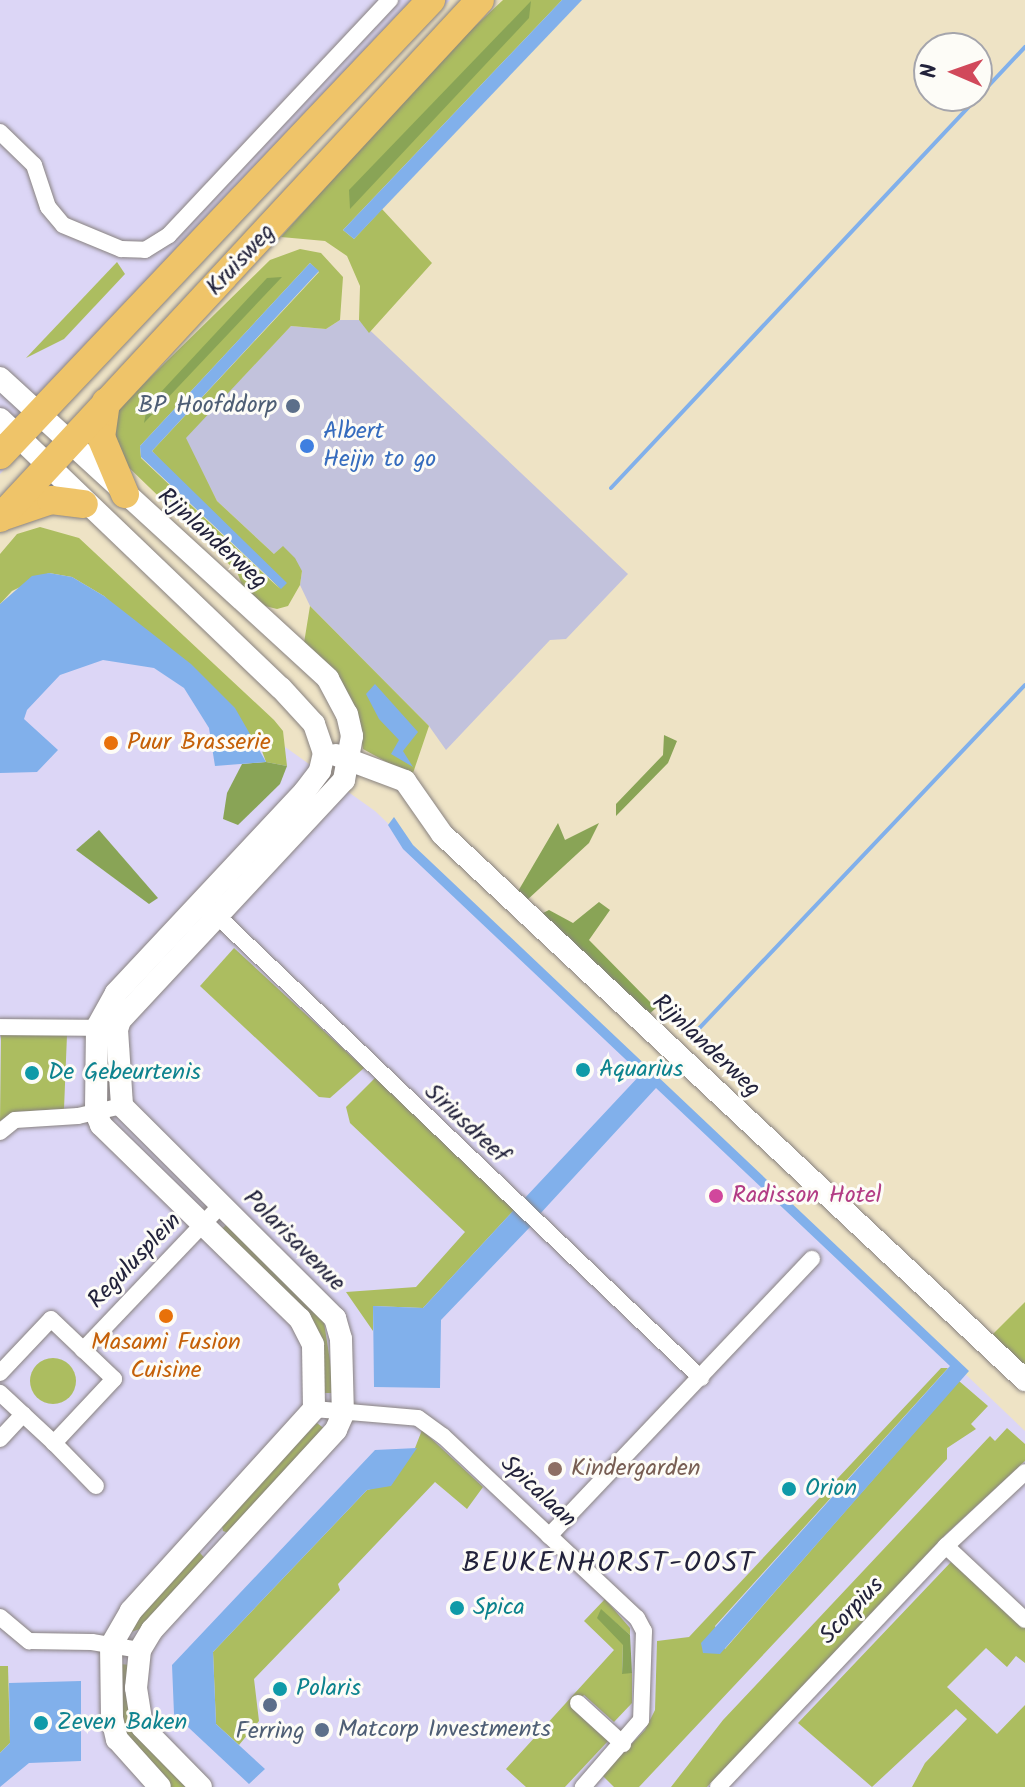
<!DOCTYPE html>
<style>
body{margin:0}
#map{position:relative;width:1025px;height:1787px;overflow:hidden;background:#eee3c5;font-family:Kalam,sans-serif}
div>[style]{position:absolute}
.built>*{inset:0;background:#dcd6f6}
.industrial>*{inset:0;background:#c2c2dc}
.green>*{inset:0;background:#acbd60}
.round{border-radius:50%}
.forest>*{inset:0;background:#89a456}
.water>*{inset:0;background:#81b0eb}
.stream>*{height:4px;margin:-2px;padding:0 2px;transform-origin:2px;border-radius:2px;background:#81b0eb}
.roads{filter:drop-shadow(0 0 2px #888280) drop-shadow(0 0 2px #888280)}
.minor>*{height:16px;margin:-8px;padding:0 8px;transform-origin:8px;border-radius:8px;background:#fff}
.tertiary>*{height:22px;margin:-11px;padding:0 11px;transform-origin:11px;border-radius:11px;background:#fff}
.trunk>*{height:28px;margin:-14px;padding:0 14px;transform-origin:14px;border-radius:14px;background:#efc469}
.dots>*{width:22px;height:22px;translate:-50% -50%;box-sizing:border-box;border:4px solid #fdfcf7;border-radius:50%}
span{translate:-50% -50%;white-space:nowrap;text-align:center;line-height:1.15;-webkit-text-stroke:6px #fdfcf7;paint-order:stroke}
.street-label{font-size:24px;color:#22223b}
.service-label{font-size:24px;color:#4e5e75}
.right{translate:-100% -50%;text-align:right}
.left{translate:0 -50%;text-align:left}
.shop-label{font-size:24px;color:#366cbe}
.food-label{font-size:24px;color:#c56008}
.culture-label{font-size:24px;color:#0d838f}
.hotel-label{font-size:24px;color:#b23c85}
.education-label{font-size:24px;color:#785e54}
.quarter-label{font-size:28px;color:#22223b;letter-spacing:2px}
.north{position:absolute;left:913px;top:32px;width:80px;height:80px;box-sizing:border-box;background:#fdfcf7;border:2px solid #a5a5ac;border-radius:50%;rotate:272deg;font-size:22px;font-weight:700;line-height:32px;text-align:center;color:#22223b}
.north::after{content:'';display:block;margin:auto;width:28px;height:36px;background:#d1495b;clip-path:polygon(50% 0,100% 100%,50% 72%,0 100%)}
</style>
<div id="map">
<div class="built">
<div style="clip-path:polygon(0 0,450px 0,0 474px)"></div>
<div style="clip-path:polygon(104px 618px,375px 811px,1025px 1431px,1025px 1787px,0 1787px,0 673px)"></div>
</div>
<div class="industrial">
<div style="clip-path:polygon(340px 320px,359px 320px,628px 574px,566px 639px,550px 640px,446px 750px,429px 726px,310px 606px,300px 585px,302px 571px,274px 554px,217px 501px,185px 438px,291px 326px,326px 329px)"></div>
</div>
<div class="green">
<div style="clip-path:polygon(503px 0,562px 0,343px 230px,354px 239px,382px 209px,432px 263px,369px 333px,359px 320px,360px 286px,347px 256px,325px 241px,281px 237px,437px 62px)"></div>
<div style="clip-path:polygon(evenodd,300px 249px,321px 253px,343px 277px,340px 320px,326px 329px,291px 326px,186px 438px,217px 501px,274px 554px,283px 546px,295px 558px,302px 571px,300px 585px,288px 606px,277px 609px,265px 606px,242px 585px,237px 572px,120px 459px,112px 434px,119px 408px,270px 260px,300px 249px,310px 263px,319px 272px,152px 451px,280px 589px,141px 458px,140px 446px,310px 263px)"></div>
<div style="clip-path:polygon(117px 262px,125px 274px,64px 339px,26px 358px)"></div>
<div style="clip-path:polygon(40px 527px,79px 538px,274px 720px,283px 731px,287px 766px,266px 762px,259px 743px,104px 596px,72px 577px,49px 573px,12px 591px,0 604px,0 554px,17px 534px)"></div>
<div style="clip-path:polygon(310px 606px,429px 726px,412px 776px,363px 749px,355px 707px,304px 643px)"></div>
<div style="clip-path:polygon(234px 948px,364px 1068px,330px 1098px,319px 1097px,200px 986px)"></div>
<div style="clip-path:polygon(1px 1034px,67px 1035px,64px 1109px,13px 1112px,0 1121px)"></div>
<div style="clip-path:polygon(375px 1078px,514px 1210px,423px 1308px,373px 1306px,373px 1331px,346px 1292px,416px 1287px,465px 1232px,350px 1123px,346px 1107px)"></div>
<div style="clip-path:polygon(230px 1221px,323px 1316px,335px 1393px,323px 1393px,319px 1337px,217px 1234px)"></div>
<div style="clip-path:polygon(1025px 1302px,1025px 1369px,991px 1336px)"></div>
<div class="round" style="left:30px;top:1358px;width:46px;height:46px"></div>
<div style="clip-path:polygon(941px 1368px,948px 1368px,715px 1626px,725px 1649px,959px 1381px,988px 1406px,971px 1424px,976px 1429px,947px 1448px,947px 1459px,639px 1787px,614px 1787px,602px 1775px,645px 1730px,655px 1710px,657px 1641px,689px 1637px)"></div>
<div style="clip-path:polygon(317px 1423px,326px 1430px,231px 1534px,223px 1531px,221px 1522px)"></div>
<div style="clip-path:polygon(1007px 1428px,1025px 1444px,1025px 1461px,945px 1535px,707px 1787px,671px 1787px,723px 1720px,990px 1436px,995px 1441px)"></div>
<div style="clip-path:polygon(422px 1430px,483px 1487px,467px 1509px,435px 1482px,338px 1584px,340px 1590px,254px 1679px,259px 1721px,239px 1745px,216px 1724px,213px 1652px,367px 1490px,378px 1487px,415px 1448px)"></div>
<div style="clip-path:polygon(196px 1548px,206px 1560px,143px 1628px,125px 1634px)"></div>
<div style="clip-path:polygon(951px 1562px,1025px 1628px,1025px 1663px,1016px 1656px,1007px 1667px,986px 1648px,947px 1687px,997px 1734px,1025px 1705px,1025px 1787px,912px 1787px,925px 1763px,967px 1719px,956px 1709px,872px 1787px,798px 1723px)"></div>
<div style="clip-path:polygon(605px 1599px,630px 1628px,630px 1635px,601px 1610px,623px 1644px,622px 1673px,632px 1673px,632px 1703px,614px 1722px,584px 1695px,572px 1708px,608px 1741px,565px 1787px,526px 1787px,506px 1769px,614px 1650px,584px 1621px)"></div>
<div style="clip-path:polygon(118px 1664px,132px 1665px,134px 1721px,189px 1787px,167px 1787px,126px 1744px,119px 1719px)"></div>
<div style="clip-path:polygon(0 1666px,8px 1666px,10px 1743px,0 1753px)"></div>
</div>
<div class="forest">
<div style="clip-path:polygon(531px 1px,529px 18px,350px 209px,349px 190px)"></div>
<div style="clip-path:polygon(282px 277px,144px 423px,147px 407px,267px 278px)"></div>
<div style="clip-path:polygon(664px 735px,677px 741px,668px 763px,616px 816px,616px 804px,663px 755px)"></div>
<div style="clip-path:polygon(266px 762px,287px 766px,280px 784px,238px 825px,223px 819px,227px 793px,242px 764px)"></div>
<div style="clip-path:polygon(558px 823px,565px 840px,599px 823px,589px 843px,526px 901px,517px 893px)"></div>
<div style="clip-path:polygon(99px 830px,158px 898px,149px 904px,76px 850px)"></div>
<div style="clip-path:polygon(599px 902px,610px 910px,589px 940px,656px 1008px,647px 1016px,539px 915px,549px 910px,573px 923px)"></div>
<div style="clip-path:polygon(601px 1609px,630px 1635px,632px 1673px,622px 1674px,623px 1645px,597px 1618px)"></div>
</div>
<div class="water">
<div style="clip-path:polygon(562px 0,582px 0,354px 239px,343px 230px)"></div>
<div style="clip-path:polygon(310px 263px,319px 271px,152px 451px,287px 583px,281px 589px,141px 457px,140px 446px)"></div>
<div style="clip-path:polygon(49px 573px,72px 577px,104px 596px,191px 664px,235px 708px,266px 762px,215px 766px,209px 728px,184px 688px,154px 668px,103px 660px,60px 675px,27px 710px,24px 719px,58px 750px,37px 772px,0 773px,0 604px,32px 576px)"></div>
<div style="clip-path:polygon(375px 684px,418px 732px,403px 751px,413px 767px,391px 754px,399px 740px,379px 719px,366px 694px)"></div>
<div style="clip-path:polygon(394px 817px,413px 845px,969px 1371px,720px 1654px,703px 1653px,701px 1643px,950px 1366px,656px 1088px,539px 1215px,523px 1200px,641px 1074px,403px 849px,388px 825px)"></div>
<div style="clip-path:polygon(514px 1210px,531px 1226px,441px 1320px,440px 1388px,374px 1387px,373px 1306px,423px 1308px)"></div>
<div style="clip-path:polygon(417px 1448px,391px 1486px,367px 1490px,213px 1652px,216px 1724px,265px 1769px,249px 1784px,174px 1714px,172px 1665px,375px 1450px)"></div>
<div style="clip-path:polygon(81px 1681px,81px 1761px,29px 1763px,0 1787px,0 1753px,10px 1743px,9px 1683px)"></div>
</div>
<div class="stream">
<div style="left:611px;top:488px;width:605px;rotate:-46.81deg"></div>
<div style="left:689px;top:1039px;width:488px;rotate:-46.5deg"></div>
</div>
<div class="roads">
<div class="minor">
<div style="left:0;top:132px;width:47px;rotate:44.1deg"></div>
<div style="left:34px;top:165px;width:44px;rotate:71.6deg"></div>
<div style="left:48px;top:207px;width:23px;rotate:50deg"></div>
<div style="left:63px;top:225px;width:63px;rotate:22.5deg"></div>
<div style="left:121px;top:249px;width:24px;rotate:2deg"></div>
<div style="left:145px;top:250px;width:28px;rotate:-32deg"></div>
<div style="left:169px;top:235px;width:323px;rotate:-46.8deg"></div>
<div style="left:210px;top:909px;width:679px;rotate:43.69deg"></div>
<div style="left:0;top:1027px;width:108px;rotate:0.5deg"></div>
<div style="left:0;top:1132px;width:19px;rotate:-39deg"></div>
<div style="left:15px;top:1120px;width:63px;rotate:-3.6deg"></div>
<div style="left:78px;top:1116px;width:45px;rotate:-12.8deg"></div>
<div style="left:83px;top:1350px;width:200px;rotate:-46.4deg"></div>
<div style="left:0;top:1373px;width:74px;rotate:-46.6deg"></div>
<div style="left:51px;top:1319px;width:87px;rotate:43.6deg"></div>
<div style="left:114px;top:1379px;width:88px;rotate:133.2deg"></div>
<div style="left:54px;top:1443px;width:74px;rotate:-137.2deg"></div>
<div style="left:314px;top:1409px;width:104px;rotate:4.9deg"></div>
<div style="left:418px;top:1418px;width:31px;rotate:36deg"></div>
<div style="left:443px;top:1436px;width:266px;rotate:43.2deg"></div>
<div style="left:637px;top:1618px;width:15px;rotate:62deg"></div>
<div style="left:644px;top:1631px;width:89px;rotate:91.9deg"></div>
<div style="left:641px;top:1720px;width:89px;rotate:130.9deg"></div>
<div style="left:0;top:1439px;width:34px;rotate:-47deg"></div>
<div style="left:54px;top:1443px;width:60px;rotate:45.7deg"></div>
<div style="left:549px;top:1536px;width:382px;rotate:-46.5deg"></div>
<div style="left:946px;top:1546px;width:108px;rotate:43.1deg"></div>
<div style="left:0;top:1617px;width:38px;rotate:40deg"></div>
<div style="left:29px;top:1641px;width:63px;rotate:0.9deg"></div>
<div style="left:92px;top:1642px;width:49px;rotate:9.5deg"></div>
<div style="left:578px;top:1703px;width:61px;rotate:42.3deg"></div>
<div style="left:718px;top:1787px;width:332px;rotate:-46.6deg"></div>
<div style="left:946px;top:1546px;width:108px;rotate:-43.1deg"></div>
</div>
<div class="tertiary">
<div style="left:0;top:378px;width:445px;rotate:42.5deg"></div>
<div style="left:328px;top:679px;width:40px;rotate:62deg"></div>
<div style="left:347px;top:714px;width:23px;rotate:77deg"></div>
<div style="left:352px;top:736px;width:45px;rotate:100.3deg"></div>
<div style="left:344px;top:780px;width:328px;rotate:133deg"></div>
<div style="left:120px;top:1020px;width:10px;rotate:107deg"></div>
<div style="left:117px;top:1030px;width:76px;rotate:86.2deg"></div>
<div style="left:122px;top:1106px;width:301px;rotate:44.9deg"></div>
<div style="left:335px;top:1318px;width:22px;rotate:74deg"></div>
<div style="left:341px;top:1339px;width:75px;rotate:88.5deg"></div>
<div style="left:343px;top:1414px;width:17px;rotate:114deg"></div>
<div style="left:336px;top:1430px;width:272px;rotate:132.6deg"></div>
<div style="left:152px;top:1630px;width:23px;rotate:121deg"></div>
<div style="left:140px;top:1650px;width:38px;rotate:96deg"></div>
<div style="left:136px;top:1688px;width:39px;rotate:81deg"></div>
<div style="left:142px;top:1727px;width:84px;rotate:45.5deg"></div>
<div style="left:0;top:419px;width:389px;rotate:43.8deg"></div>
<div style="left:281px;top:688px;width:49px;rotate:47.5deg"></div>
<div style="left:314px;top:724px;width:31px;rotate:71deg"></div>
<div style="left:324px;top:753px;width:18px;rotate:103deg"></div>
<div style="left:320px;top:771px;width:25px;rotate:127deg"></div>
<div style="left:305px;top:791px;width:277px;rotate:133.1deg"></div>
<div style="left:116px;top:993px;width:39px;rotate:119deg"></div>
<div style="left:97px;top:1027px;width:86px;rotate:90.7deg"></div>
<div style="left:96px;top:1113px;width:13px;rotate:67deg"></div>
<div style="left:101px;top:1125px;width:278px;rotate:44.3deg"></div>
<div style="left:300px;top:1319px;width:29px;rotate:63deg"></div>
<div style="left:313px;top:1345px;width:64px;rotate:89.1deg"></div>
<div style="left:314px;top:1409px;width:273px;rotate:132.2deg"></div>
<div style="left:131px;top:1611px;width:39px;rotate:120deg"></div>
<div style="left:111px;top:1645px;width:73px;rotate:89.2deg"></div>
<div style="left:112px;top:1718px;width:22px;rotate:77deg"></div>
<div style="left:117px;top:1739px;width:64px;rotate:48.1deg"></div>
<div style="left:336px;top:755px;width:74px;rotate:20.6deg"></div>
<div style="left:405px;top:781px;width:65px;rotate:55.1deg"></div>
<div style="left:442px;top:834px;width:799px;rotate:43.12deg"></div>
</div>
<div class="trunk">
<div style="left:106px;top:402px;width:35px;rotate:98deg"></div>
<div style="left:101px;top:437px;width:62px;rotate:67.2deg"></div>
<div style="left:0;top:455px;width:627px;rotate:-46.55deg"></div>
<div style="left:1px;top:517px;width:53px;rotate:-18.8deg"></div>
<div style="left:51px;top:500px;width:33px;rotate:7deg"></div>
<div style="left:0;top:518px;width:706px;rotate:-47.18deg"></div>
</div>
</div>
<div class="dots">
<div style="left:293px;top:406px;background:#5c6f8a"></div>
<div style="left:307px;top:446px;background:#3f7fe0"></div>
<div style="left:111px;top:743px;background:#e8710a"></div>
<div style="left:583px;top:1070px;background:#0f9aa8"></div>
<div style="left:32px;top:1073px;background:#0f9aa8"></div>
<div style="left:716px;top:1196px;background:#d1479c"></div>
<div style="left:166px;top:1316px;background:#e8710a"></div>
<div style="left:555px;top:1469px;background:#8d6e63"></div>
<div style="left:789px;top:1489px;background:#0f9aa8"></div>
<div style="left:457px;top:1608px;background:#0f9aa8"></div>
<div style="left:280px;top:1689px;background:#0f9aa8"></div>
<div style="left:270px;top:1705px;background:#5c6f8a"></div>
<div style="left:41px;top:1723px;background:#0f9aa8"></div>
<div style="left:322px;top:1730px;background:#5c6f8a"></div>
</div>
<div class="street-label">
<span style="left:241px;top:260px;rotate:-47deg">Kruisweg</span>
<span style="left:212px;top:539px;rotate:42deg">Rijnlanderweg</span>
<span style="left:706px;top:1046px;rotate:43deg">Rijnlanderweg</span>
<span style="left:466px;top:1124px;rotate:43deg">Siriusdreef</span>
<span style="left:294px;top:1241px;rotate:45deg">Polarisavenue</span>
<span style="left:135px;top:1261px;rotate:-46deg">Regulusplein</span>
<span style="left:538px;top:1492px;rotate:43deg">Spicalaan</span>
<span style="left:852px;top:1611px;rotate:-47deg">Scorpius</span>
</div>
<div class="service-label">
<span class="right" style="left:277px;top:406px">BP Hoofddorp</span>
<span class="left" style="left:338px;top:1730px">Matcorp Investments</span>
<span style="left:270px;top:1732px">Ferring</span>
</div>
<div class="shop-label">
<span class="left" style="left:323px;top:446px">Albert<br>Heijn to go</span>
</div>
<div class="food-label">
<span class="left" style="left:127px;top:743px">Puur Brasserie</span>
<span style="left:166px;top:1357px">Masami Fusion<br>Cuisine</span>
</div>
<div class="culture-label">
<span class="left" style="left:599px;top:1070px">Aquarius</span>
<span class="left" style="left:48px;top:1073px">De Gebeurtenis</span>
<span class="left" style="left:805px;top:1489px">Orion</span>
<span class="left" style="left:473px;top:1608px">Spica</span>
<span class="left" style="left:296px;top:1689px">Polaris</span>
<span class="left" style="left:57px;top:1723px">Zeven Baken</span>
</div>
<div class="hotel-label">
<span class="left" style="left:732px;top:1196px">Radisson Hotel</span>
</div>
<div class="education-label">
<span class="left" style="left:571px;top:1469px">Kindergarden</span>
</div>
<div class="quarter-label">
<span style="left:609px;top:1564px">BEUKENHORST-OOST</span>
</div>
<div class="north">N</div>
</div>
